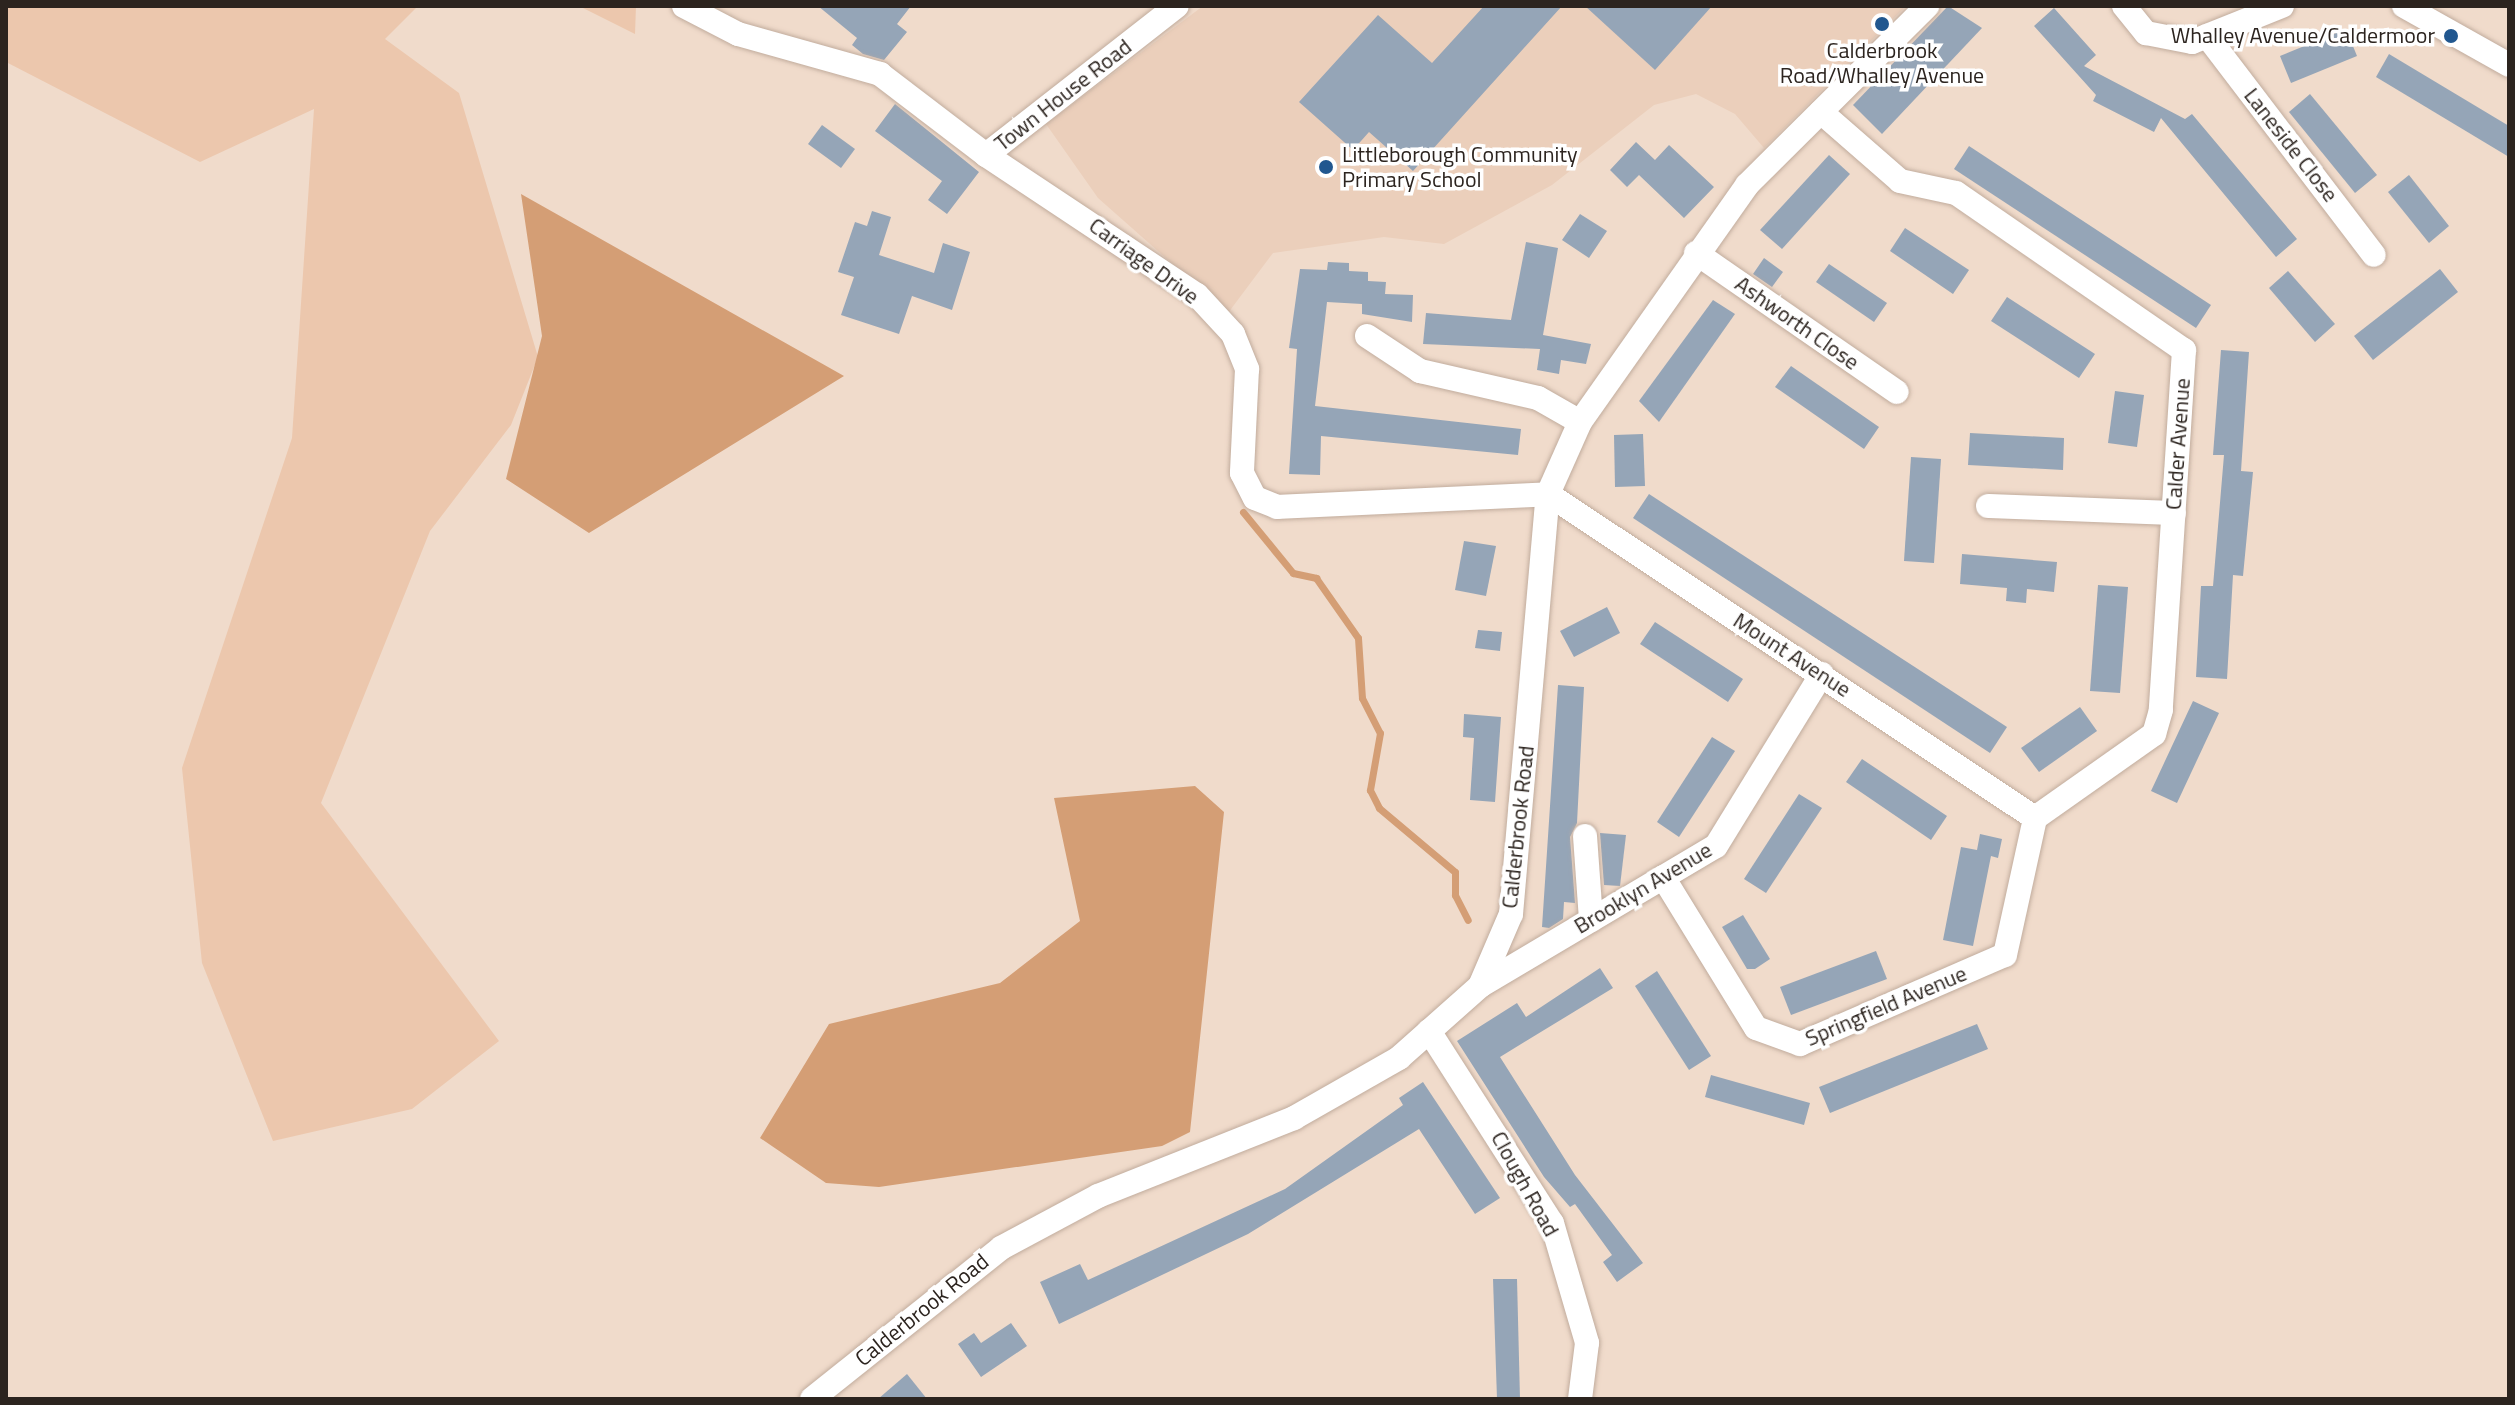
<!DOCTYPE html>
<style>
body{margin:0}
#map{position:relative;width:2515px;height:1405px;overflow:hidden;background:#f0dbcb;font-family:"Titillium Web",sans-serif}
div>[style]{position:absolute}
.built>*{inset:0;background:#ebcfbb}
.green>*{inset:0;background:#ecc7ad}
.water>*{inset:0;background:#d49e75}
.stream>*{height:7px;margin:-3.5px;padding:0 3.5px;transform-origin:3.5px;border-radius:3.5px;background:#d49e75}
.building>*{inset:0;background:#95a5b7}
.roads{filter:drop-shadow(0 0 2px #c1ac9d) drop-shadow(0 0 2px #c1ac9d)}
.street>*{height:24px;margin:-12px;padding:0 12px;transform-origin:12px;border-radius:12px;background:#fff}
.dots>*{width:22px;height:22px;translate:-50% -50%;box-sizing:border-box;border:4px solid #fff;border-radius:50%}
span{translate:-50% -50%;white-space:nowrap;text-align:center;line-height:1.15;-webkit-text-stroke:7px #fff;paint-order:stroke}
.poi-label{font-size:22px;color:#2c241f}
.right{translate:-100% -50%;text-align:right}
.left{translate:0 -50%;text-align:left}
.street-label{font-size:22px;color:#2c241f}
.frame{position:absolute;inset:0;border:8px solid #2c241f;pointer-events:none}
</style>
<div id="map">
<div class="built">
<div style="clip-path:polygon(1203px 6px,1906px 6px,1764px 148px,1735px 114px,1696px 94px,1654px 105px,1552px 185px,1444px 244px,1384px 237px,1273px 253px,1228px 313px,1098px 198px,1046px 124px)"></div>
</div>
<div class="green">
<div style="clip-path:polygon(6px 6px,418px 6px,385px 39px,459px 93px,538px 357px,511px 425px,430px 531px,321px 803px,499px 1041px,412px 1109px,273px 1141px,202px 963px,182px 768px,292px 438px,314px 109px,200px 162px,6px 62px)"></div>
<div style="clip-path:polygon(579px 6px,636px 6px,635px 34px)"></div>
</div>
<div class="water">
<div style="clip-path:polygon(521px 194px,844px 376px,589px 533px,506px 479px,542px 336px)"></div>
<div style="clip-path:polygon(1195px 786px,1224px 812px,1190px 1132px,1162px 1146px,879px 1187px,826px 1183px,760px 1138px,829px 1024px,1000px 983px,1080px 921px,1054px 798px)"></div>
</div>
<div class="stream">
<div style="left:1243px;top:512px;width:79px;rotate:50.7deg"></div>
<div style="left:1293px;top:573px;width:24px;rotate:12deg"></div>
<div style="left:1316px;top:578px;width:73px;rotate:55deg"></div>
<div style="left:1358px;top:638px;width:60px;rotate:86.2deg"></div>
<div style="left:1362px;top:698px;width:39px;rotate:63deg"></div>
<div style="left:1380px;top:733px;width:58px;rotate:100deg"></div>
<div style="left:1370px;top:790px;width:20px;rotate:63deg"></div>
<div style="left:1379px;top:808px;width:99px;rotate:40.1deg"></div>
<div style="left:1455px;top:872px;width:23px;rotate:90deg"></div>
<div style="left:1455px;top:895px;width:28px;rotate:63deg"></div>
</div>
<div class="building">
<div style="clip-path:polygon(818px 6px,911px 6px,897px 24px,907px 32px,884px 60px,863px 54px,852px 45px,857px 38px)"></div>
<div style="clip-path:polygon(1484px 6px,1562px 6px,1413px 171px,1369px 132px,1353px 150px,1299px 102px,1378px 15px,1432px 63px)"></div>
<div style="clip-path:polygon(1585px 6px,1712px 6px,1655px 70px)"></div>
<div style="clip-path:polygon(1948px 6px,1982px 28px,1882px 134px,1853px 105px)"></div>
<div style="clip-path:polygon(2054px 8px,2096px 55px,2084px 66px,2185px 119px,2192px 114px,2297px 239px,2276px 257px,2161px 118px,2154px 132px,2093px 101px,2096px 95px,2034px 26px)"></div>
<div style="clip-path:polygon(2346px 29px,2357px 56px,2291px 83px,2280px 56px)"></div>
<div style="clip-path:polygon(2389px 54px,2509px 126px,2509px 157px,2376px 77px)"></div>
<div style="clip-path:polygon(2310px 94px,2377px 175px,2355px 193px,2289px 112px)"></div>
<div style="clip-path:polygon(895px 104px,979px 172px,947px 214px,928px 200px,942px 181px,875px 131px)"></div>
<div style="clip-path:polygon(822px 125px,855px 149px,841px 168px,808px 144px)"></div>
<div style="clip-path:polygon(1636px 142px,1655px 160px,1669px 145px,1714px 187px,1684px 218px,1639px 175px,1627px 187px,1610px 170px)"></div>
<div style="clip-path:polygon(1969px 146px,2211px 305px,2196px 328px,1954px 169px)"></div>
<div style="clip-path:polygon(1829px 155px,1850px 174px,1782px 249px,1760px 230px)"></div>
<div style="clip-path:polygon(2409px 175px,2449px 226px,2429px 243px,2388px 192px)"></div>
<div style="clip-path:polygon(872px 211px,891px 217px,879px 255px,934px 273px,943px 243px,970px 252px,952px 310px,912px 296px,899px 334px,841px 315px,854px 277px,838px 272px,855px 222px,867px 226px)"></div>
<div style="clip-path:polygon(1580px 214px,1607px 231px,1589px 258px,1562px 240px)"></div>
<div style="clip-path:polygon(1905px 228px,1969px 270px,1953px 294px,1890px 251px)"></div>
<div style="clip-path:polygon(1526px 242px,1558px 248px,1543px 335px,1591px 344px,1586px 364px,1561px 360px,1559px 374px,1537px 370px,1540px 349px,1423px 344px,1426px 313px,1511px 320px)"></div>
<div style="clip-path:polygon(1764px 258px,1783px 272px,1772px 287px,1753px 274px)"></div>
<div style="clip-path:polygon(1328px 262px,1349px 263px,1349px 271px,1368px 272px,1368px 281px,1386px 282px,1385px 294px,1413px 295px,1412px 322px,1362px 314px,1362px 304px,1327px 302px,1315px 406px,1521px 429px,1518px 455px,1321px 436px,1320px 475px,1289px 474px,1297px 349px,1289px 348px,1300px 269px,1327px 270px)"></div>
<div style="clip-path:polygon(1829px 264px,1887px 303px,1874px 322px,1816px 282px)"></div>
<div style="clip-path:polygon(2440px 269px,2458px 292px,2373px 360px,2354px 336px)"></div>
<div style="clip-path:polygon(2288px 271px,2335px 324px,2315px 342px,2269px 288px)"></div>
<div style="clip-path:polygon(2007px 297px,2095px 354px,2079px 378px,1991px 321px)"></div>
<div style="clip-path:polygon(1713px 300px,1735px 314px,1659px 422px,1639px 401px)"></div>
<div style="clip-path:polygon(2221px 350px,2249px 352px,2241px 471px,2253px 472px,2243px 576px,2233px 575px,2227px 679px,2196px 677px,2201px 586px,2213px 586px,2224px 455px,2213px 455px)"></div>
<div style="clip-path:polygon(1791px 366px,1879px 427px,1864px 449px,1775px 387px)"></div>
<div style="clip-path:polygon(2115px 391px,2144px 395px,2137px 447px,2108px 443px)"></div>
<div style="clip-path:polygon(1970px 433px,2064px 438px,2063px 470px,1968px 465px)"></div>
<div style="clip-path:polygon(1643px 434px,1645px 486px,1615px 487px,1614px 435px)"></div>
<div style="clip-path:polygon(1911px 457px,1941px 459px,1934px 563px,1904px 561px)"></div>
<div style="clip-path:polygon(1649px 494px,2007px 727px,1990px 753px,1633px 518px)"></div>
<div style="clip-path:polygon(1464px 541px,1496px 546px,1486px 596px,1455px 590px)"></div>
<div style="clip-path:polygon(1962px 554px,2057px 562px,2054px 592px,2027px 589px,2026px 603px,2006px 601px,2007px 588px,1960px 584px)"></div>
<div style="clip-path:polygon(2098px 585px,2128px 587px,2120px 693px,2090px 691px)"></div>
<div style="clip-path:polygon(1607px 607px,1620px 633px,1574px 657px,1560px 631px)"></div>
<div style="clip-path:polygon(1655px 622px,1743px 679px,1728px 702px,1640px 644px)"></div>
<div style="clip-path:polygon(1478px 630px,1502px 632px,1500px 651px,1475px 648px)"></div>
<div style="clip-path:polygon(1558px 685px,1584px 687px,1577px 823px,1570px 837px,1575px 903px,1564px 902px,1563px 919px,1549px 928px,1542px 927px)"></div>
<div style="clip-path:polygon(2193px 701px,2219px 713px,2177px 803px,2151px 791px)"></div>
<div style="clip-path:polygon(2080px 707px,2097px 731px,2039px 772px,2021px 748px)"></div>
<div style="clip-path:polygon(1464px 714px,1501px 717px,1495px 802px,1470px 800px,1474px 738px,1463px 737px)"></div>
<div style="clip-path:polygon(1712px 737px,1735px 751px,1679px 837px,1657px 822px)"></div>
<div style="clip-path:polygon(1862px 759px,1947px 816px,1931px 840px,1846px 782px)"></div>
<div style="clip-path:polygon(1799px 794px,1822px 808px,1766px 893px,1744px 879px)"></div>
<div style="clip-path:polygon(1600px 833px,1626px 835px,1620px 886px,1604px 885px)"></div>
<div style="clip-path:polygon(1980px 834px,2002px 839px,1998px 858px,1991px 856px,1973px 946px,1943px 940px,1961px 847px,1977px 850px)"></div>
<div style="clip-path:polygon(1743px 915px,1770px 959px,1755px 969px,1747px 969px,1722px 927px)"></div>
<div style="clip-path:polygon(1876px 951px,1887px 979px,1791px 1015px,1780px 987px)"></div>
<div style="clip-path:polygon(1600px 968px,1613px 988px,1500px 1057px,1575px 1175px,1643px 1263px,1617px 1282px,1603px 1262px,1612px 1255px,1575px 1204px,1570px 1207px,1544px 1177px,1457px 1041px,1517px 1003px,1526px 1017px)"></div>
<div style="clip-path:polygon(1657px 971px,1711px 1056px,1689px 1070px,1635px 986px)"></div>
<div style="clip-path:polygon(1977px 1024px,1988px 1049px,1830px 1113px,1819px 1087px)"></div>
<div style="clip-path:polygon(1711px 1075px,1810px 1103px,1804px 1125px,1705px 1097px)"></div>
<div style="clip-path:polygon(1423px 1082px,1500px 1198px,1475px 1214px,1419px 1129px,1248px 1234px,1059px 1324px,1040px 1282px,1080px 1264px,1088px 1280px,1285px 1189px,1403px 1105px,1399px 1098px)"></div>
<div style="clip-path:polygon(1493px 1279px,1517px 1279px,1520px 1399px,1497px 1399px)"></div>
<div style="clip-path:polygon(1011px 1323px,1027px 1346px,981px 1377px,958px 1344px,974px 1333px,981px 1343px)"></div>
<div style="clip-path:polygon(907px 1374px,927px 1399px,878px 1399px)"></div>
</div>
<div class="roads">
<div class="street">
<div style="left:684px;top:6px;width:61px;rotate:27.4deg"></div>
<div style="left:738px;top:34px;width:148px;rotate:15.7deg"></div>
<div style="left:880px;top:74px;width:133px;rotate:37.4deg"></div>
<div style="left:986px;top:155px;width:253px;rotate:33.6deg"></div>
<div style="left:1197px;top:295px;width:53px;rotate:47.3deg"></div>
<div style="left:1233px;top:334px;width:38px;rotate:68deg"></div>
<div style="left:1247px;top:369px;width:104px;rotate:92.8deg"></div>
<div style="left:1242px;top:473px;width:28px;rotate:63deg"></div>
<div style="left:1255px;top:498px;width:24px;rotate:22deg"></div>
<div style="left:1277px;top:507px;width:271px;rotate:-2.7deg"></div>
<div style="left:2124px;top:6px;width:35px;rotate:51deg"></div>
<div style="left:2146px;top:33px;width:47px;rotate:11.1deg"></div>
<div style="left:2192px;top:42px;width:97px;rotate:-21.8deg"></div>
<div style="left:2404px;top:6px;width:120px;rotate:29.3deg"></div>
<div style="left:2207px;top:36px;width:275px;rotate:52.7deg"></div>
<div style="left:1821px;top:112px;width:105px;rotate:41.1deg"></div>
<div style="left:1900px;top:181px;width:57px;rotate:12.1deg"></div>
<div style="left:1956px;top:193px;width:277px;rotate:34.6deg"></div>
<div style="left:2184px;top:350px;width:361px;rotate:93.7deg"></div>
<div style="left:2161px;top:710px;width:25px;rotate:106deg"></div>
<div style="left:2154px;top:734px;width:146px;rotate:144.8deg"></div>
<div style="left:986px;top:155px;width:242px;rotate:-38deg"></div>
<div style="left:1696px;top:253px;width:244px;rotate:34.7deg"></div>
<div style="left:1367px;top:336px;width:64px;rotate:33.4deg"></div>
<div style="left:1420px;top:371px;width:121px;rotate:12.9deg"></div>
<div style="left:1538px;top:398px;width:48px;rotate:29.7deg"></div>
<div style="left:1548px;top:494px;width:585px;rotate:33.64deg"></div>
<div style="left:1988px;top:506px;width:186px;rotate:2.2deg"></div>
<div style="left:1585px;top:836px;width:84px;rotate:85.9deg"></div>
<div style="left:1663px;top:877px;width:177px;rotate:58.4deg"></div>
<div style="left:1756px;top:1028px;width:47px;rotate:20deg"></div>
<div style="left:1800px;top:1044px;width:223px;rotate:-23.5deg"></div>
<div style="left:2005px;top:955px;width:140px;rotate:-77.6deg"></div>
<div style="left:1480px;top:986px;width:274px;rotate:-30.7deg"></div>
<div style="left:1716px;top:846px;width:202px;rotate:-58.4deg"></div>
<div style="left:1429px;top:1031px;width:228px;rotate:57.4deg"></div>
<div style="left:1552px;top:1223px;width:125px;rotate:73.7deg"></div>
<div style="left:1587px;top:1343px;width:56px;rotate:97.1deg"></div>
<div style="left:812px;top:1399px;width:242px;rotate:-38.6deg"></div>
<div style="left:1001px;top:1248px;width:110px;rotate:-28.2deg"></div>
<div style="left:1098px;top:1196px;width:211px;rotate:-21.7deg"></div>
<div style="left:1294px;top:1118px;width:121px;rotate:-29.7deg"></div>
<div style="left:1399px;top:1058px;width:108px;rotate:-41.6deg"></div>
<div style="left:1480px;top:986px;width:78px;rotate:-66.7deg"></div>
<div style="left:1511px;top:914px;width:422px;rotate:-85deg"></div>
<div style="left:1548px;top:494px;width:79px;rotate:-66deg"></div>
<div style="left:1580px;top:422px;width:290px;rotate:-54.8deg"></div>
<div style="left:1747px;top:185px;width:254px;rotate:-44.8deg"></div>
</div>
</div>
<div class="dots">
<div style="left:1882px;top:24px;background:#21578f"></div>
<div style="left:2451px;top:36px;background:#21578f"></div>
<div style="left:1326px;top:167px;background:#21578f"></div>
</div>
<div class="poi-label">
<span class="right" style="left:2435px;top:36px">Whalley Avenue/Caldermoor</span>
<span style="left:1882px;top:63px">Calderbrook<br>Road/Whalley Avenue</span>
<span class="left" style="left:1342px;top:167px">Littleborough Community<br>Primary School</span>
</div>
<div class="street-label">
<span style="left:1063px;top:95px;rotate:-38deg">Town House Road</span>
<span style="left:2291px;top:145px;rotate:52deg">Laneside Close</span>
<span style="left:1144px;top:261px;rotate:36deg">Carriage Drive</span>
<span style="left:1797px;top:323px;rotate:35deg">Ashworth Close</span>
<span style="left:2178px;top:444px;rotate:-86deg">Calder Avenue</span>
<span style="left:1792px;top:655px;rotate:33deg">Mount Avenue</span>
<span style="left:1518px;top:827px;rotate:-84deg">Calderbrook Road</span>
<span style="left:1643px;top:888px;rotate:-31deg">Brooklyn Avenue</span>
<span style="left:1886px;top:1006px;rotate:-23deg">Springfield Avenue</span>
<span style="left:1525px;top:1184px;rotate:61deg">Clough Road</span>
<span style="left:922px;top:1310px;rotate:-39deg">Calderbrook Road</span>
</div>
<div class="frame"></div>
</div>
